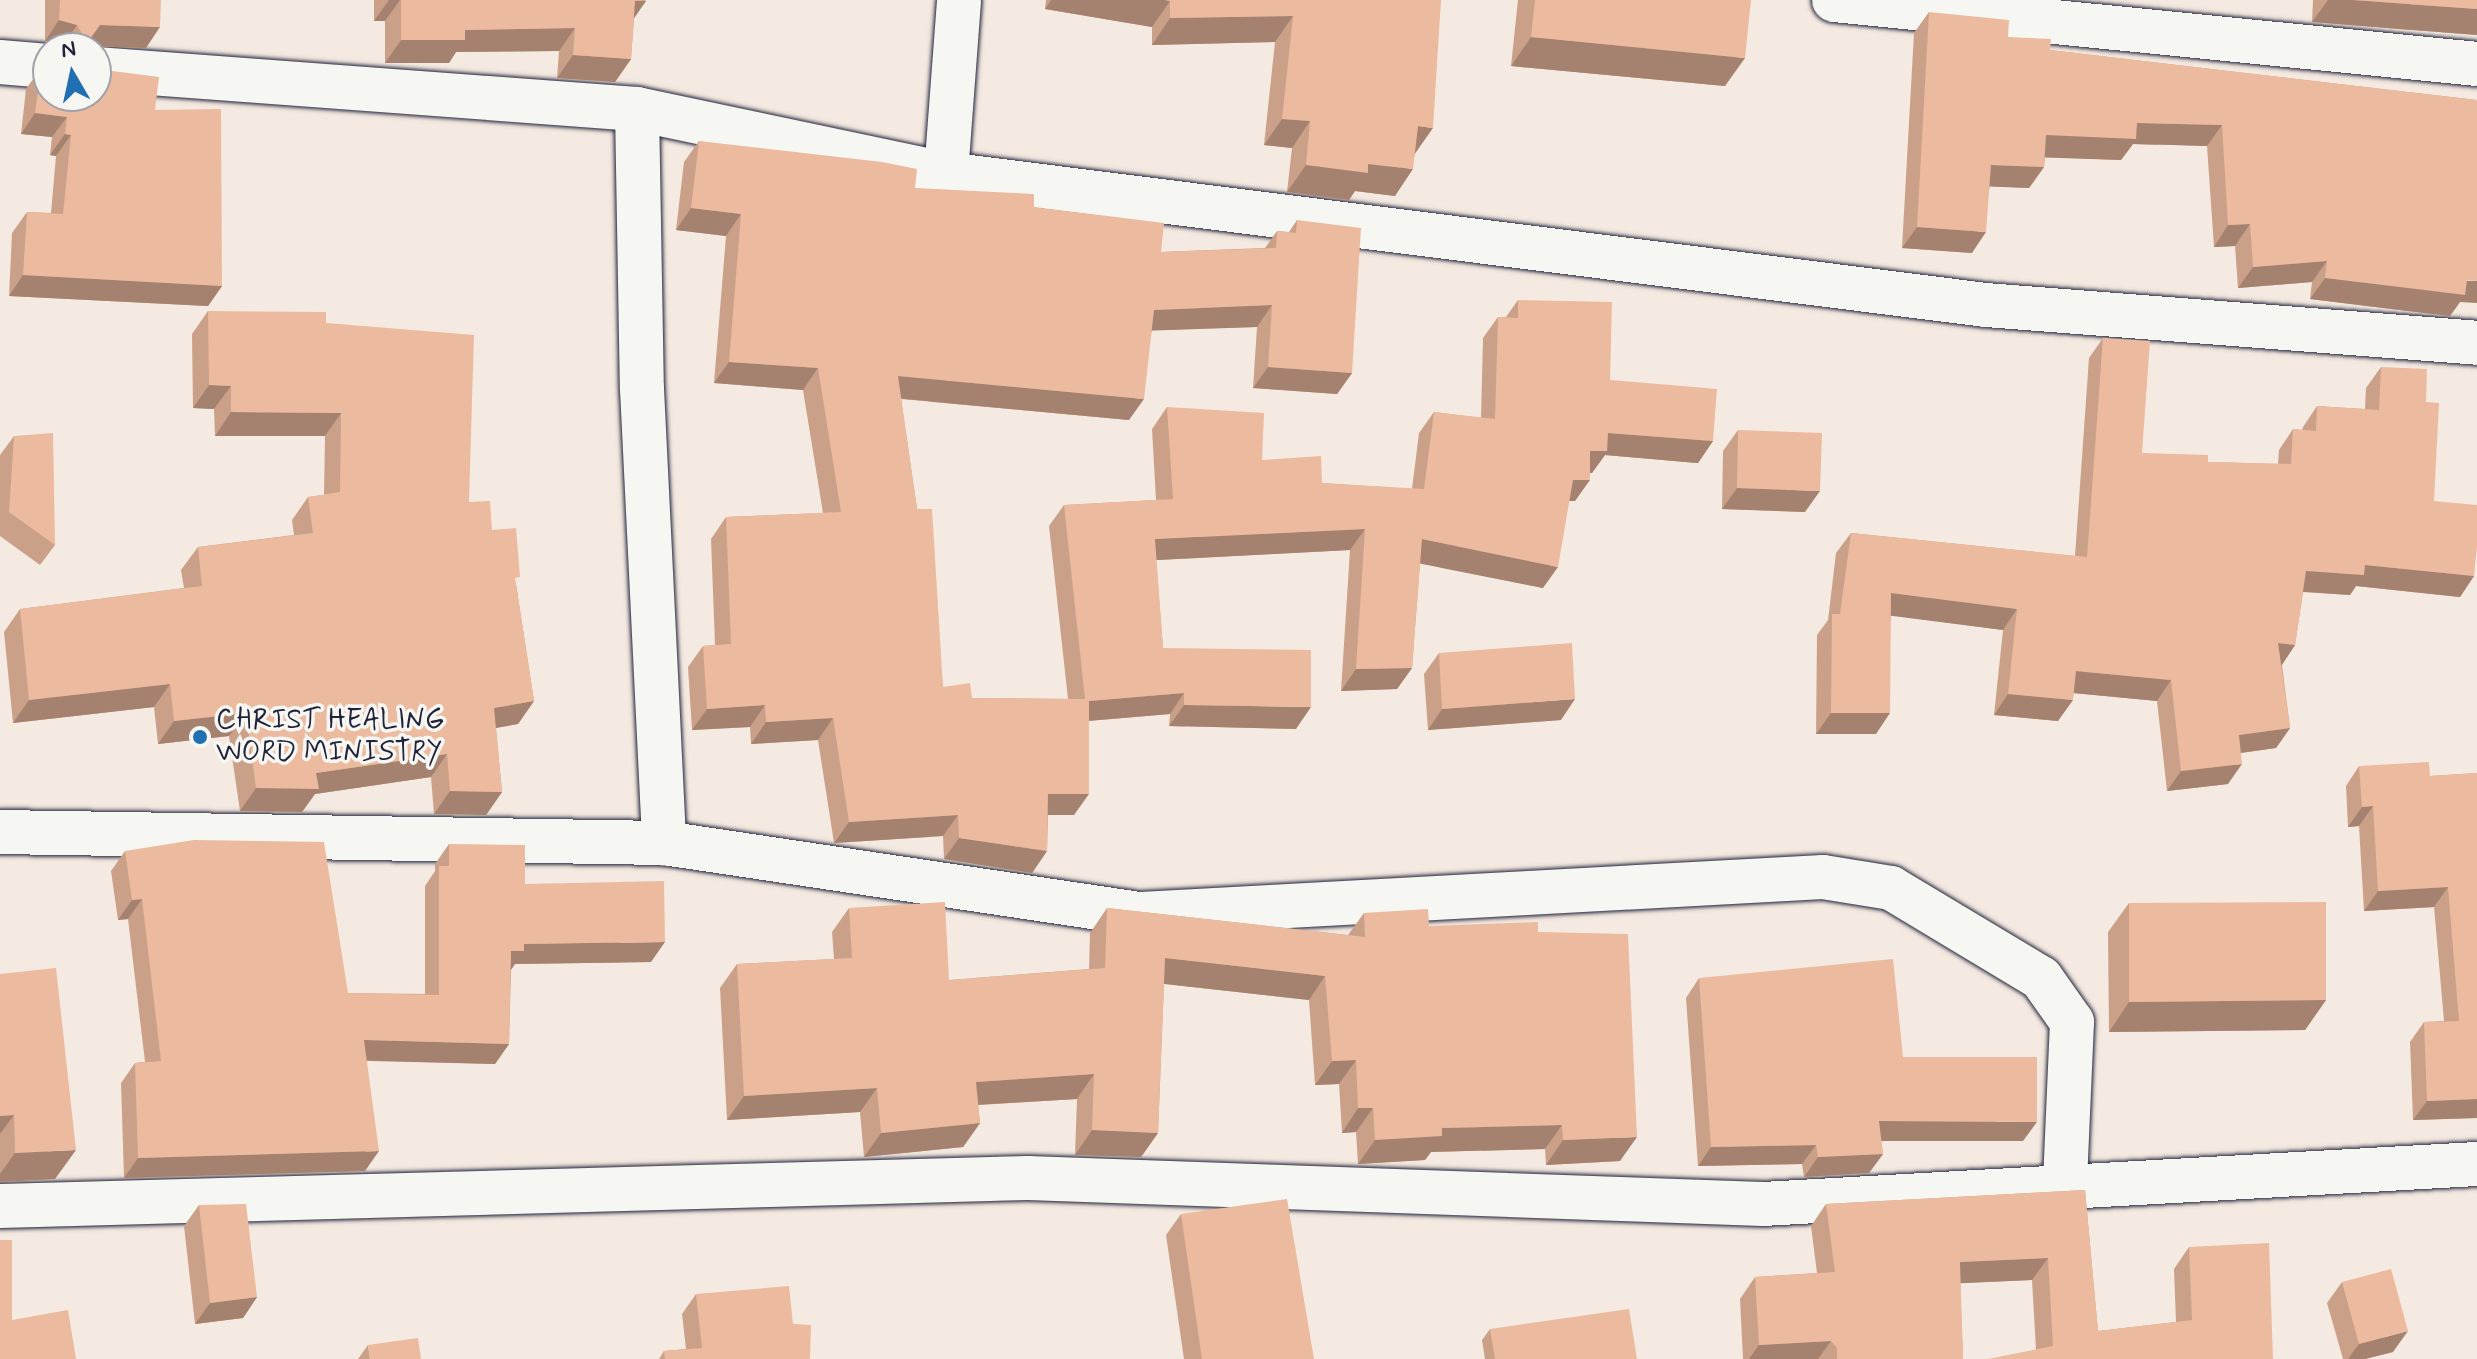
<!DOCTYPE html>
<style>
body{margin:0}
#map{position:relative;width:2477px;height:1359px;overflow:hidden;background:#f4eae1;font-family:Mynerve,sans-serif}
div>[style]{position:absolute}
.roads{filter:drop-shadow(0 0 2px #22223b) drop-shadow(0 0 2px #22223b)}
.minor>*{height:44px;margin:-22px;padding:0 22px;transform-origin:22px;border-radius:22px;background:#f6f6f2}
.wall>*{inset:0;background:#cba088}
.shaded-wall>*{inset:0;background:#a5826f}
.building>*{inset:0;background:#ecba9e}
.dots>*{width:22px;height:22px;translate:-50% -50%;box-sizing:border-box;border:4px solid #f6f6f2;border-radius:50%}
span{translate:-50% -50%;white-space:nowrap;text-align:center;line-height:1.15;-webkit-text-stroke:7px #f6f6f2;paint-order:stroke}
.poi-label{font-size:28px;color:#22223b}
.left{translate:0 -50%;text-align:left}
.north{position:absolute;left:32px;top:32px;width:80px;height:80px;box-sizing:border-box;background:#f6f6f2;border:2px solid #a1a1a9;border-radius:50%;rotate:351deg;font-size:22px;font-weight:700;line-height:32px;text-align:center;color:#22223b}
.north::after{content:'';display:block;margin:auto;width:28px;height:36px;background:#1f6fb2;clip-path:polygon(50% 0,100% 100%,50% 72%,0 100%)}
</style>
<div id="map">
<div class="roads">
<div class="minor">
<div style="left:1834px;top:0;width:646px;rotate:5.68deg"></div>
<div style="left:0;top:62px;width:48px;rotate:4.8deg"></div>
<div style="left:96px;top:69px;width:542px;rotate:4.23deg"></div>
<div style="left:637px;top:109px;width:316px;rotate:11.9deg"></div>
<div style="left:946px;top:174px;width:1048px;rotate:7.18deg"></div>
<div style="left:1986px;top:305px;width:492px;rotate:4.4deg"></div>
<div style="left:637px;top:109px;width:280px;rotate:89deg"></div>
<div style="left:642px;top:389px;width:455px;rotate:87.2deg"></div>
<div style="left:946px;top:174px;width:174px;rotate:-85.7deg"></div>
<div style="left:0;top:832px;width:664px;rotate:0.95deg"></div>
<div style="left:664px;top:843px;width:482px;rotate:8.5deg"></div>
<div style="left:1141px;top:914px;width:683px;rotate:-3.11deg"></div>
<div style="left:1823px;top:877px;width:69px;rotate:9.2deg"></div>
<div style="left:1891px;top:888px;width:175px;rotate:31deg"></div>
<div style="left:2041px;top:978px;width:54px;rotate:54.8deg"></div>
<div style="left:2072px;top:1022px;width:160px;rotate:92.5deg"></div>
<div style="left:0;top:1206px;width:1028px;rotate:-1.56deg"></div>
<div style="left:1028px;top:1178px;width:735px;rotate:2.03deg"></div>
<div style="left:1763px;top:1204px;width:715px;rotate:-3.21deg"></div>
</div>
</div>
<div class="wall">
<div style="clip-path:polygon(45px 0,161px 0,146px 48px,86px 46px,84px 48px,64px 48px,63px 46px,45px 41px)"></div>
<div style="clip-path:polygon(374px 0,646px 0,634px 18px,631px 59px,615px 82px,557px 78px,559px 51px,456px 52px,449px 63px,385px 63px,385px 21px,374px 21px)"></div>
<div style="clip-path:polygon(1046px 0,1441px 0,1415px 154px,1395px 196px,1355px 191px,1349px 200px,1287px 192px,1292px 148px,1264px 145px,1275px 42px,1152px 45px,1152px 27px,1045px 9px)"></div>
<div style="clip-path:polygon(1518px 0,1751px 0,1725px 86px,1511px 66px)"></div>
<div style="clip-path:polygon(2313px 0,2477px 0,2477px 35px,2312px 22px)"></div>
<div style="clip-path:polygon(1929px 12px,2050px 50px,2477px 100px,2460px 302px,2450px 316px,2310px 299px,2312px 282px,2238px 288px,2235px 246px,2214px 247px,2207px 146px,2133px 144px,2121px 160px,2045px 157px,2044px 167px,2029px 188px,1990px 186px,1972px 253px,1902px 248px,1914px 33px)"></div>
<div style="clip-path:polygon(41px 68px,97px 69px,155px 110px,222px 286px,208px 306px,9px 296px,12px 233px,27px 212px,51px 213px,56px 156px,50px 155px,52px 137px,21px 134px,26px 89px)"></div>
<div style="clip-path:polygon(699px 141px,915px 188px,1034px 207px,1161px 252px,1265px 248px,1277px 231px,1289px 232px,1297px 220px,1352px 373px,1337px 394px,1253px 388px,1257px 327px,1152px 330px,1129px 420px,901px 399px,943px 687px,972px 698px,1068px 699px,1049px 526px,1064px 505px,1156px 500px,1152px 429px,1167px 407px,1262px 460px,1322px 483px,1412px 489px,1419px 433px,1434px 412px,1481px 418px,1483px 338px,1498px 317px,1506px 317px,1518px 300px,1610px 380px,1713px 441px,1698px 463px,1605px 455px,1592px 473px,1590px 473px,1575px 501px,1569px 501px,1543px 588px,1420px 563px,1412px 668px,1397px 689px,1341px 691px,1350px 550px,1156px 560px,1163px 648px,1296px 729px,1169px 726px,1170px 714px,1089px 721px,1074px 815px,1048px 815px,1047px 851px,1032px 873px,944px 859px,943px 836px,834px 843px,818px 740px,751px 744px,750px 727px,692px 730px,688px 667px,703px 646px,715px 645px,711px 539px,726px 517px,823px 513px,803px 390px,714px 383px,726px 236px,676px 230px,684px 162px)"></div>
<div style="clip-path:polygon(208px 311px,326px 323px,469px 502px,492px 530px,516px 584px,534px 701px,518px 724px,496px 728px,502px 792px,486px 815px,434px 814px,431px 777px,315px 794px,302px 812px,240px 811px,229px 736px,158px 744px,154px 707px,13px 723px,4px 632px,20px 609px,184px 588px,181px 570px,198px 547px,294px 535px,292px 520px,308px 497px,324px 495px,325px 436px,215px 436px,214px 409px,193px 408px,192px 334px)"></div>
<div style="clip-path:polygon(2103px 338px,2142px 453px,2208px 462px,2278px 464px,2279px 450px,2293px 429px,2302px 430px,2303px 427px,2317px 406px,2365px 409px,2366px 388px,2381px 367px,2426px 402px,2434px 501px,2474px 576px,2460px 597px,2356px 586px,2350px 595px,2303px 592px,2295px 645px,2282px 665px,2290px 728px,2276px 748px,2241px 753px,2228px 784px,2167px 791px,2157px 701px,2074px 693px,2058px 721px,1994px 715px,2003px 630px,1891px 615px,1876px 734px,1816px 734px,1817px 635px,1828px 620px,1836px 553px,1851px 533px,2075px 556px,2089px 358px)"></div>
<div style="clip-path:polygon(1738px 430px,1805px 512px,1722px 509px,1723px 451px)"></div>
<div style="clip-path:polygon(14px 436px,55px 545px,40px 565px,0 536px,0 455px)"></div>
<div style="clip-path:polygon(1439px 653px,1561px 720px,1428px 730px,1424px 674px)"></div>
<div style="clip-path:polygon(2359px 766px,2430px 776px,2477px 773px,2477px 1118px,2413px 1120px,2410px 1042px,2424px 1022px,2444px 1021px,2434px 907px,2364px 911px,2359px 826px,2348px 827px,2346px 786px)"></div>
<div style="clip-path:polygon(449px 844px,525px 884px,651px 962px,515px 964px,511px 970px,509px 1044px,495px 1064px,367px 1061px,365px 1171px,124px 1178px,121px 1083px,135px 1063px,145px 1062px,128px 919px,118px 920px,111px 871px,125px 851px,348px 993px,425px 994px,425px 886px,435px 871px,435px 864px)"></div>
<div style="clip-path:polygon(2129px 903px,2326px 1000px,2305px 1030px,2109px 1032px,2108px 932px)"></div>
<div style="clip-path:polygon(849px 908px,949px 980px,1089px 969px,1090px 933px,1107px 908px,1348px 935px,1364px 913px,1429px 926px,1538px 932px,1620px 1161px,1546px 1165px,1545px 1149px,1431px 1152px,1425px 1160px,1358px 1164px,1356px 1132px,1342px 1133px,1339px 1084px,1315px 1085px,1309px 1000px,1164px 984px,1158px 1133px,1141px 1157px,1075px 1155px,1077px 1099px,978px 1105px,980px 1123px,963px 1147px,864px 1157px,860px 1112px,727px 1120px,720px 988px,737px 964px,834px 959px,832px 932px)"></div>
<div style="clip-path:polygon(0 974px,55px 1179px,0 1182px)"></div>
<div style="clip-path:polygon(1699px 978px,1903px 1057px,2023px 1141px,1881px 1141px,1883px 1154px,1869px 1173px,1804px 1177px,1802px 1164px,1698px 1166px,1686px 998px)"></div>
<div style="clip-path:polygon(2085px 1190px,2098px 1331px,2176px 1322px,2174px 1269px,2189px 1247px,2273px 1359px,2036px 1350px,2032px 1280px,1960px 1283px,1963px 1359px,1743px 1359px,1740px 1299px,1755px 1277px,1817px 1273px,1811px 1226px,1826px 1204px)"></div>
<div style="clip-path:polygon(199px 1205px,257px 1297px,243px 1318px,195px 1324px,184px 1226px)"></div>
<div style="clip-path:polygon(1181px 1214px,1314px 1359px,1184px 1359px,1166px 1235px)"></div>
<div style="clip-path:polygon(2342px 1282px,2393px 1352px,2365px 1359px,2343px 1359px,2327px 1303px)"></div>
<div style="clip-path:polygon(696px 1294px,793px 1324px,810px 1359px,659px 1359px,664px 1351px,686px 1349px,682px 1314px)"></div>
<div style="clip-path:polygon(1490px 1329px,1637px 1359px,1485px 1359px,1482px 1340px)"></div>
<div style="clip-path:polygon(368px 1345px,370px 1359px,358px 1359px)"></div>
</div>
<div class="shaded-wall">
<div style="clip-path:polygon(389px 0,400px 0,385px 21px,374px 21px)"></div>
<div style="clip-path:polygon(1051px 0,1165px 0,1170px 1px,1152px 27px,1045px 9px)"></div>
<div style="clip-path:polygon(2328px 0,2353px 0,2477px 9px,2477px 35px,2312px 22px)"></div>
<div style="clip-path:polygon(635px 1px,646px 1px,630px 24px)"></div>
<div style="clip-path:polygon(1293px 16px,1275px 42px,1152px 45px,1170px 18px)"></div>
<div style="clip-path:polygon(59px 20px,77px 25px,63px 46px,45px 41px)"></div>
<div style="clip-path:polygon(100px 25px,160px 27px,146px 48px,86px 46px,83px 48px)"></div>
<div style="clip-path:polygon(575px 28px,559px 51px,456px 52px,449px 63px,385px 63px,401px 40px,465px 30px)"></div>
<div style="clip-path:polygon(1531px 37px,1745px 58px,1725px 86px,1511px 66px)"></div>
<div style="clip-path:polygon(573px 55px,631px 59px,615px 82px,557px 78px)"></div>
<div style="clip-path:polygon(35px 113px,67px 117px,52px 137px,21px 134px)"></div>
<div style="clip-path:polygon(1282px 119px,1310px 121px,1292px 148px,1264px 145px)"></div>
<div style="clip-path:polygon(2137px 123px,2222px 125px,2207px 146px,2133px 144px,2121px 160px,2031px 157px,2046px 135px)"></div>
<div style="clip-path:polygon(1418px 126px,1433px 128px,1414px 155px)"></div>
<div style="clip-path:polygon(65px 134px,71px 135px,56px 156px,50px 155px)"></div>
<div style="clip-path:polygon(1368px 164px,1413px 169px,1395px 196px,1355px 191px,1349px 200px,1287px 192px,1306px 165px)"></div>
<div style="clip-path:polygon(1991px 165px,2044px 167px,2029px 188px,1976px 186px)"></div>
<div style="clip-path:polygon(691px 208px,741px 214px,726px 236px,676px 230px)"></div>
<div style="clip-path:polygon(2250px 224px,2235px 246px,2214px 247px,2228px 225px)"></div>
<div style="clip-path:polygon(1917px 227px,1986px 232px,1972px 253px,1902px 248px)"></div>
<div style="clip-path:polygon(2327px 261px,2312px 282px,2238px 288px,2253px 267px)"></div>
<div style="clip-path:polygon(23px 275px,222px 286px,208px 306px,9px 296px)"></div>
<div style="clip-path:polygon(2325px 278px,2477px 281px,2477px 303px,2460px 302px,2450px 316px,2310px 299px)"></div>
<div style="clip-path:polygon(1272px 305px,1257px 327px,1139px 331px,1154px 310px)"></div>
<div style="clip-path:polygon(729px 362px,818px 368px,803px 390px,714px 383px)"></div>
<div style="clip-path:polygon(1268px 367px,1352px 373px,1337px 394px,1253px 388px)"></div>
<div style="clip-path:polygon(898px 376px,1144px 399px,1129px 420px,883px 397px)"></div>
<div style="clip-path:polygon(209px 385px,231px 386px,214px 409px,193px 408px)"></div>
<div style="clip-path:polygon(231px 412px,341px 413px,325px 436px,215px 436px)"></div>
<div style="clip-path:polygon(1608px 433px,1713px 441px,1698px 463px,1605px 455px,1592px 473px,1575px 472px,1590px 451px)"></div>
<div style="clip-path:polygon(1573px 480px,1590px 480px,1575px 501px,1558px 501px)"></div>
<div style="clip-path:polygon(1737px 488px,1820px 491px,1805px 512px,1722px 509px)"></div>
<div style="clip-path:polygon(1365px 529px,1350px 550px,1140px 561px,1155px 539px)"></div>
<div style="clip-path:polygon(1422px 539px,1558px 567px,1543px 588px,1407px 561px)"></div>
<div style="clip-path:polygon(2365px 565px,2474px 576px,2460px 597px,2356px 586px,2350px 595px,2291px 591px,2306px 571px)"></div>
<div style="clip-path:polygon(1891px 593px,2017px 609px,2003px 630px,1877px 614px)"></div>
<div style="clip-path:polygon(2278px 643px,2295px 645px,2281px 666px)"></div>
<div style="clip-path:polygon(1412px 668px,1397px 689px,1341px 691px,1356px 669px)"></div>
<div style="clip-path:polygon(2076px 671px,2171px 680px,2157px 701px,2062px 692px)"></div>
<div style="clip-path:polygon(170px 684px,154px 707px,13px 723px,29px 700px)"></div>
<div style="clip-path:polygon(1184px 693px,1170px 714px,1074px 722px,1089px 701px)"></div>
<div style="clip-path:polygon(2008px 694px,2073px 700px,2058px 721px,1994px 715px)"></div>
<div style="clip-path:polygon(1575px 699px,1561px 720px,1428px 730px,1442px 709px)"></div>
<div style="clip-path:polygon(534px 701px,518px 724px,478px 731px,494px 708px)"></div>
<div style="clip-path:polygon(765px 705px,750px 727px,692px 730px,707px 709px)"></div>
<div style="clip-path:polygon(1184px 705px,1311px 707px,1296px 729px,1169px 726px)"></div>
<div style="clip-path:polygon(246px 713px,229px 736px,158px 744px,174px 721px)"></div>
<div style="clip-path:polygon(1831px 713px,1890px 713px,1876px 734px,1816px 734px)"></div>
<div style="clip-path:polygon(833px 718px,818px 740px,751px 744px,766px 722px)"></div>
<div style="clip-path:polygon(2290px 728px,2276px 748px,2225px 755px,2239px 735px)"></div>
<div style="clip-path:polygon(447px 754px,431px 777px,315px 794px,302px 812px,240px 811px,256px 788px,316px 773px)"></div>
<div style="clip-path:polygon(2242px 764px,2228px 784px,2167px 791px,2181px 771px)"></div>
<div style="clip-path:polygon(450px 791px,502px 792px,486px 815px,434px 814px)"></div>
<div style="clip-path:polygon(1048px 794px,1089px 794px,1074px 815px,1033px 815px)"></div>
<div style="clip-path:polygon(2373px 806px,2359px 826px,2348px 827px,2362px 807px)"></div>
<div style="clip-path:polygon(958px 815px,943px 836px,834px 843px,849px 822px)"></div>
<div style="clip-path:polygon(959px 838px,1047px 851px,1032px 873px,944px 859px)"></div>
<div style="clip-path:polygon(2448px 887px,2434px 907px,2364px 911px,2378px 891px)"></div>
<div style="clip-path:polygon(142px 899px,128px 919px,118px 920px,132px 900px)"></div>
<div style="clip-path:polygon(665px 942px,651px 962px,515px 964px,510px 971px,511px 951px,524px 944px)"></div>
<div style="clip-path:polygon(1165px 958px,1325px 976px,1309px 1000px,1148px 982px)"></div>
<div style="clip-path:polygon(2326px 1000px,2305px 1030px,2109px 1032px,2129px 1002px)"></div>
<div style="clip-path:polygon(364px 1040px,509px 1044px,495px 1064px,350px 1060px)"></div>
<div style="clip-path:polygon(1356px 1060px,1339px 1084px,1315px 1085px,1332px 1061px)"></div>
<div style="clip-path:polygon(1094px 1074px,1077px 1099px,959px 1106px,976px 1082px)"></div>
<div style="clip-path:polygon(877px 1088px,860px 1112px,727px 1120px,744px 1096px)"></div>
<div style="clip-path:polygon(2477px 1099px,2477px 1118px,2413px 1120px,2427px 1101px)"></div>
<div style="clip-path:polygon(1358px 1108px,1373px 1108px,1356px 1132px,1342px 1133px)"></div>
<div style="clip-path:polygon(14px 1115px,0 1134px,0 1116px)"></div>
<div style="clip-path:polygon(1879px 1121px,2037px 1122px,2023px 1141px,1865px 1141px)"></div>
<div style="clip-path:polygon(980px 1123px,963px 1147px,864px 1157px,881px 1133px)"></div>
<div style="clip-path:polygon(1562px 1125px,1545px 1149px,1431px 1152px,1425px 1160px,1358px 1164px,1375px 1140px,1442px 1128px)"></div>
<div style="clip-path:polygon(1092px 1130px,1158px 1133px,1141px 1157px,1075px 1155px)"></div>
<div style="clip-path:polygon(1637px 1137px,1620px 1161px,1546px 1165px,1563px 1140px)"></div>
<div style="clip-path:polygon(1816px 1145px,1802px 1164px,1698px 1166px,1711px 1147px)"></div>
<div style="clip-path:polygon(76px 1150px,55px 1179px,0 1182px,0 1174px,15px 1153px)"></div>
<div style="clip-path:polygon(379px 1151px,365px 1171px,124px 1178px,138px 1158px)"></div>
<div style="clip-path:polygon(1883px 1154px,1869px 1173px,1804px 1177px,1818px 1157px)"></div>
<div style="clip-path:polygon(2048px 1258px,2032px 1280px,1944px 1284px,1960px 1262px)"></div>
<div style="clip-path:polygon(257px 1297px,243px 1318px,195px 1324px,210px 1303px)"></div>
<div style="clip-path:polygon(2408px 1331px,2393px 1352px,2365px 1359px,2348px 1359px,2359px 1344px)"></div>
<div style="clip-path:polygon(1831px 1341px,1818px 1359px,1749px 1359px,1759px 1345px)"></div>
</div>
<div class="building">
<div style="clip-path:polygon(60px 0,161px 0,160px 27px,100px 25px,87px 43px,77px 25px,59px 20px)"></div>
<div style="clip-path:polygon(401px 0,646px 0,635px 1px,631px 59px,573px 55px,575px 28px,465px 30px,465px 40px,401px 40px)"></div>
<div style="clip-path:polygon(1165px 0,1441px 0,1433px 128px,1418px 126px,1413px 169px,1368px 164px,1368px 173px,1306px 165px,1310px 121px,1282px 119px,1293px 16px,1170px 18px,1170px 1px)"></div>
<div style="clip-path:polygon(1535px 0,1751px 0,1745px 58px,1531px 37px)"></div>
<div style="clip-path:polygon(2353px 0,2477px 0,2477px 9px)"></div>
<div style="clip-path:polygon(1929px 12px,2009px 20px,2008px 37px,2051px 39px,2050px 50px,2477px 100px,2477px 281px,2467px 280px,2465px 295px,2325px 278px,2327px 261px,2253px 267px,2250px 224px,2228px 225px,2222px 125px,2137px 123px,2136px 139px,2046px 135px,2044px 167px,1991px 165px,1986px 232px,1917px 227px)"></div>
<div style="clip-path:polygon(96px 67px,97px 69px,159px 77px,155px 110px,221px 109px,222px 286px,23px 275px,27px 212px,63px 214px,71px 135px,65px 134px,67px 117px,35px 113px,41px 68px,48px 68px,48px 96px,96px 96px)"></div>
<div style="clip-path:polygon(699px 141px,882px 162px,917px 169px,915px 188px,1034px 194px,1034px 207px,1164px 223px,1161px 252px,1276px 248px,1277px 231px,1296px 233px,1297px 220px,1361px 228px,1352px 373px,1268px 367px,1272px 305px,1154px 310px,1144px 399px,898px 376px,917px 509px,932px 509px,943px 687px,970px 683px,972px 698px,1085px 699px,1064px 505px,1173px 499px,1167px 407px,1264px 413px,1262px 460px,1321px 456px,1322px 483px,1424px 489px,1434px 412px,1495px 419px,1498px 317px,1518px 318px,1518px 300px,1612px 302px,1610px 380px,1717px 389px,1713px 441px,1608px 433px,1607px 451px,1590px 451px,1590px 480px,1573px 480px,1558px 567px,1422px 539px,1412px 668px,1356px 669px,1365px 529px,1155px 539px,1163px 648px,1311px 650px,1311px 707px,1184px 705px,1184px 693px,1089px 701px,1089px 794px,1048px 794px,1047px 851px,959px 838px,958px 815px,849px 822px,833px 718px,766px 722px,765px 705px,707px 709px,703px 646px,731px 644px,726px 517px,841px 512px,818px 368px,729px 362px,741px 214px,691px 208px)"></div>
<div style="clip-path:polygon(208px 311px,326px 312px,326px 323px,474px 335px,469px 502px,490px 501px,492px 530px,516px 528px,520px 577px,515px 578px,534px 701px,494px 708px,502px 792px,450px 791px,447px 754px,316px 773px,319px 789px,256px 788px,246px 713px,174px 721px,170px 684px,29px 700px,20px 609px,202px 586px,198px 547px,313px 533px,308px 497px,340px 492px,341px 413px,231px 412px,231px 386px,209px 385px)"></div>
<div style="clip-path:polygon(2103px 338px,2150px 341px,2142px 453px,2208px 455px,2208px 462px,2291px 464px,2293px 429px,2316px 431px,2317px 406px,2379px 410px,2381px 367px,2427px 369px,2426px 402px,2439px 403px,2434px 501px,2477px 505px,2477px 546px,2474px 576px,2365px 565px,2364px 575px,2306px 571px,2295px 645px,2278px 643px,2290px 728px,2239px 735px,2242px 764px,2181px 771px,2171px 680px,2076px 671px,2073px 700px,2008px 694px,2017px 609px,1891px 593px,1890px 713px,1831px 713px,1832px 614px,1840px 614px,1851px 533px,2087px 557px)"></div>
<div style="clip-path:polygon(1738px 430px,1822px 433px,1820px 491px,1737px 488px)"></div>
<div style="clip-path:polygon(53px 433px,55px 545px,9px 512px,14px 436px)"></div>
<div style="clip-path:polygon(1572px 643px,1575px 699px,1442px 709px,1439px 653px)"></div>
<div style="clip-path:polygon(2429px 762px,2430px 776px,2477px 773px,2477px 1099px,2427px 1101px,2424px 1022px,2459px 1021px,2448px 887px,2378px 891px,2373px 806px,2362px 807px,2359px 766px)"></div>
<div style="clip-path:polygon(194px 840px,324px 842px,348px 993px,439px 995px,439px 866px,449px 866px,449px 844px,525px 845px,525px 884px,664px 881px,665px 942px,524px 944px,524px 951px,511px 951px,509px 1044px,364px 1040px,379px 1151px,138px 1158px,135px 1063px,161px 1061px,142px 899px,132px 900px,125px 851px)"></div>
<div style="clip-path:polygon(945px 902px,949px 980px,1105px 968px,1107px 908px,1365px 937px,1364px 913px,1428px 909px,1429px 926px,1538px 922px,1538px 932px,1628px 934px,1637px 1137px,1563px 1140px,1562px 1125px,1442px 1128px,1442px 1136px,1375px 1140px,1373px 1108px,1358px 1108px,1356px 1060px,1332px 1061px,1325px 976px,1165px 958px,1158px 1133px,1092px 1130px,1094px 1074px,976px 1082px,980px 1123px,881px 1133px,877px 1088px,744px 1096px,737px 964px,852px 958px,849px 908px)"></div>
<div style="clip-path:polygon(2326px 902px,2326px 1000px,2129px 1002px,2129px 903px)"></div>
<div style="clip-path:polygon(1893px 959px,1903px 1057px,2037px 1057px,2037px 1122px,1879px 1121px,1883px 1154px,1818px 1157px,1816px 1145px,1711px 1147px,1699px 978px)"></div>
<div style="clip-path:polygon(56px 968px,76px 1150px,15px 1153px,14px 1115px,0 1116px,0 974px)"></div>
<div style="clip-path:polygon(2085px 1190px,2098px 1331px,2192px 1320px,2189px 1247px,2269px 1243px,2273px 1359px,1988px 1359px,2053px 1346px,2048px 1258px,1960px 1262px,1963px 1359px,1837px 1359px,1837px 1348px,1831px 1341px,1759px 1345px,1755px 1277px,1835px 1272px,1826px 1204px)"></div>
<div style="clip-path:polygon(1287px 1199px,1314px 1359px,1202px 1359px,1181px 1214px)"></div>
<div style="clip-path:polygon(246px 1204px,257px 1297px,210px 1303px,199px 1205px)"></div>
<div style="clip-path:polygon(0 1240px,12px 1240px,12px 1320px,68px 1310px,76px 1359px,0 1359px)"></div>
<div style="clip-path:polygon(2391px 1269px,2408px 1331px,2359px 1344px,2342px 1282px)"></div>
<div style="clip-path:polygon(789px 1286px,793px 1324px,811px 1325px,810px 1359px,665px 1359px,664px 1351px,702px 1348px,696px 1294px)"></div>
<div style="clip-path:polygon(1629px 1309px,1637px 1359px,1495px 1359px,1490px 1329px)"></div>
<div style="clip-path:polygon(418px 1338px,421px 1359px,370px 1359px,368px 1345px)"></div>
</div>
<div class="dots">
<div style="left:200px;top:737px;background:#1f6fb2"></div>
</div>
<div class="poi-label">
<span class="left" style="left:216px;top:737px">CHRIST HEALING<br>WORD MINISTRY</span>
</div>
<div class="north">N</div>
</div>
